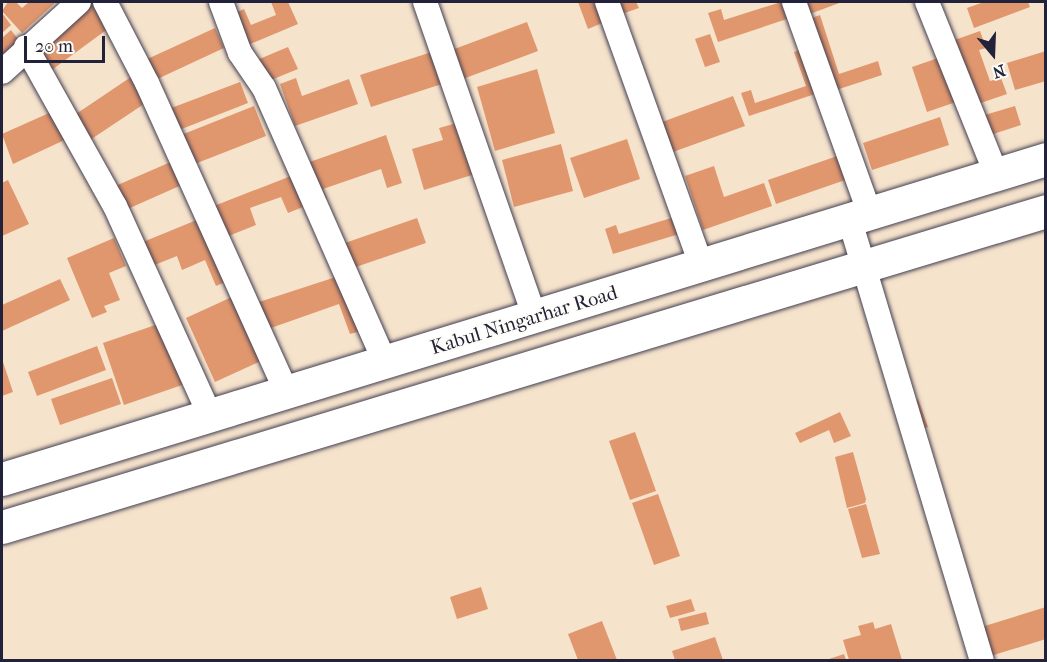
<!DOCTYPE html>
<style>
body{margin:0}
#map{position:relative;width:1047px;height:662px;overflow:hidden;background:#f6e3cc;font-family:"IM FELL French Canon",serif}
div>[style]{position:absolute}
.building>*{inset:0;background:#e1976e}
.roads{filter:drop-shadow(0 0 2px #423f51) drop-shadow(0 0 2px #423f51)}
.street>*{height:24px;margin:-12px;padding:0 12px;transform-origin:12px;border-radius:12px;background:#fff}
.highway>*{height:33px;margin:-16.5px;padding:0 16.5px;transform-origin:16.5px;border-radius:16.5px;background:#fff}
span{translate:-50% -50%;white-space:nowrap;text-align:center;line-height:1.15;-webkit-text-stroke:4.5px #fdfcf7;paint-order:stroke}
.street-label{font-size:20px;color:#22223b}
.frame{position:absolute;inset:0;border:3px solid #22223b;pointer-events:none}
.north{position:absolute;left:963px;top:24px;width:60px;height:60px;-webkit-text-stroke:4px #fdfcf7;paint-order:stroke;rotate:161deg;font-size:16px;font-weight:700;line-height:24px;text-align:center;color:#22223b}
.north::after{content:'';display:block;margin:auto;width:21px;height:27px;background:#22223b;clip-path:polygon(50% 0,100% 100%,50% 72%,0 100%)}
.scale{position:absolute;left:24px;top:36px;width:81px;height:27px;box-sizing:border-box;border:3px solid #22223b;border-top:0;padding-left:8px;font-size:18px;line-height:21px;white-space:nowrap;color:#22223b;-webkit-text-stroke:4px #fdfcf7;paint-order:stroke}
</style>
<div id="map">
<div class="building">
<div style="clip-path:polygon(8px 2px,16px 2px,22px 8px,29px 2px,56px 2px,22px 33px,2px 11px)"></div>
<div style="clip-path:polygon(271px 2px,288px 2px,298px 24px,243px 47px,230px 15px,244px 9px,251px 25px,276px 15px)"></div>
<div style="clip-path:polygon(578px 2px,599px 2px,607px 21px,588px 29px)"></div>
<div style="clip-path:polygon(611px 2px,636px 2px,639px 8px,616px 16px)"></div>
<div style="clip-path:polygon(781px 2px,787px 2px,793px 17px,718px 42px,708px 13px,721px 9px,724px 20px)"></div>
<div style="clip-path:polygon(802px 2px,842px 2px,807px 15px)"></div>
<div style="clip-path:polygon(984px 2px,1028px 2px,1030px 7px,974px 28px,967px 8px)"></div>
<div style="clip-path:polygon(92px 5px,109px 28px,49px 72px,32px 49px)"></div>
<div style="clip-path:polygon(2px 13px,11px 25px,2px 33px)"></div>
<div style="clip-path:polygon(820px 15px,839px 74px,878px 61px,882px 75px,833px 91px,809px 19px)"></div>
<div style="clip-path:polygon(527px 22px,538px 51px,460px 80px,449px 51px)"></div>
<div style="clip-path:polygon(215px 28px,224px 48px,153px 81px,143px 61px)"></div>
<div style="clip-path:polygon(11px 30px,24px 47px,2px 65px,2px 38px)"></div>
<div style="clip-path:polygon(980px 31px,986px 48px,979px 50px,990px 81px,1001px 78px,1007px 94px,972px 106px,949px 42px)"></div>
<div style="clip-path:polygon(710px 34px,720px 62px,705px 67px,695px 39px)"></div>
<div style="clip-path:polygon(288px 47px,298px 69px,266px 82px,257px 60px)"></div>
<div style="clip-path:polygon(807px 48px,821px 92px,749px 116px,741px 93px,751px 90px,755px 103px,806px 86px,794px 52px)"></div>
<div style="clip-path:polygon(438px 50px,448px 82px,371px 107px,360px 75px)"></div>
<div style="clip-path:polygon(1046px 51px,1046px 81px,1015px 90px,1007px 63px)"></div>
<div style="clip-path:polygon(941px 57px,956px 102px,927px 112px,912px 67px)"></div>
<div style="clip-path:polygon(537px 69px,555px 133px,495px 151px,477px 87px)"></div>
<div style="clip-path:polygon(131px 77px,147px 102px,90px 140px,73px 116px)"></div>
<div style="clip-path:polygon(296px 78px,302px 96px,349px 79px,358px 104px,295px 126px,280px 84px)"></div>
<div style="clip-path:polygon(240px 82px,248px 103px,174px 132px,166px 110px)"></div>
<div style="clip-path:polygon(733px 96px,745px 126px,673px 152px,662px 122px)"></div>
<div style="clip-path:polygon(254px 106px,266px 136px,187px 167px,176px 137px)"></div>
<div style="clip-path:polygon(1015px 106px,1021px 125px,984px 137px,978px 117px)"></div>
<div style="clip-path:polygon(58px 109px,71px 137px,13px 164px,2px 134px)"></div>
<div style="clip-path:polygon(940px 117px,949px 145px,872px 170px,863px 143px)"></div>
<div style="clip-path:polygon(457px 123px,472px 175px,424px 190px,412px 149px,443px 140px,439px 128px)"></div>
<div style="clip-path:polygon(386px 135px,402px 183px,387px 188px,381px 169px,323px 189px,327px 199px,317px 202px,304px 164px)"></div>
<div style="clip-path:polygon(627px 139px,640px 179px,584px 198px,570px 158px)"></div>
<div style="clip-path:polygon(561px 144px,573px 191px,514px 207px,502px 160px)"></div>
<div style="clip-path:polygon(843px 154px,851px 178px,776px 204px,768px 180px)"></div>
<div style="clip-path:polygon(173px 161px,184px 184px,123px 211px,113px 187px)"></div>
<div style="clip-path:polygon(714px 166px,724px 197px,764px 183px,772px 206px,703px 230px,685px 176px)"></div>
<div style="clip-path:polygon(296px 174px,308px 205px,288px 213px,281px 197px,250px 208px,256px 225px,226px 237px,214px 206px)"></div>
<div style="clip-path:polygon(8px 180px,29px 224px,2px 236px,2px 183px)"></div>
<div style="clip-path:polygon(681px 215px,686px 232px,613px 254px,605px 229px,616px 225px,619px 234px)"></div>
<div style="clip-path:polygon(204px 217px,230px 280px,216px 286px,205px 260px,182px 270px,177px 256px,152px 266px,143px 242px)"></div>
<div style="clip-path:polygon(417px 218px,426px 243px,350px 269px,342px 244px)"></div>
<div style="clip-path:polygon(114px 238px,126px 266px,109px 273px,120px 300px,104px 306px,107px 312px,92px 318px,67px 258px)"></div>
<div style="clip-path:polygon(342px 275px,361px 331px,350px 334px,339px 304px,268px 329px,259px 302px)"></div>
<div style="clip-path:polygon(60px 279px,70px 300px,2px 331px,2px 305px)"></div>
<div style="clip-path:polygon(234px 296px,263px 360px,215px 382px,186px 318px)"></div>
<div style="clip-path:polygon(164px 322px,185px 384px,124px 405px,103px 343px)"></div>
<div style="clip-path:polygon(97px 346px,106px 370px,37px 396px,28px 372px)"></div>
<div style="clip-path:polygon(2px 359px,13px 392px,2px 396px)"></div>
<div style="clip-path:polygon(112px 378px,121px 404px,60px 425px,51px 399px)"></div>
<div style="clip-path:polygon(918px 399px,928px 427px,914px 432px,905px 404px)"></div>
<div style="clip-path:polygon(840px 412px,851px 436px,834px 443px,829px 430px,800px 443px,795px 433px)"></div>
<div style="clip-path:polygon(635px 432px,656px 491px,630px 500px,609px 441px)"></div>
<div style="clip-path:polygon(853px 452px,866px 499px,865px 503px,847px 508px,835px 457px)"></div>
<div style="clip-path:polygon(658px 494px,680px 556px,654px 565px,632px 503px)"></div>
<div style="clip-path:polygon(866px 504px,880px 554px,862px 558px,848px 509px)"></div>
<div style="clip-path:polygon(481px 587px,488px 609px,457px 619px,450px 597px)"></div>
<div style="clip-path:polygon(691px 599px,695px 611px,670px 618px,666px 606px)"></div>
<div style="clip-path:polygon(1046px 607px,1046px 639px,984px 658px,975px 629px)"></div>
<div style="clip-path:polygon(706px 612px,709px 624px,681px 631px,678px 619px)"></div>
<div style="clip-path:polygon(602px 621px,617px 660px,578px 660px,568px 634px)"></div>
<div style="clip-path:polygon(873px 622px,875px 629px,891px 624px,902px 660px,849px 660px,843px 640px,861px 635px,858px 626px)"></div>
<div style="clip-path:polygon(715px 637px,723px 660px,675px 660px,672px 651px)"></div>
<div style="clip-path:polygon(844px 654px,846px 660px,826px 660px)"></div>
</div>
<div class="roads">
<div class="street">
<div style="left:105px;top:2px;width:91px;rotate:62.6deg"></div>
<div style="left:147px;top:83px;width:338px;rotate:65.7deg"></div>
<div style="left:221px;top:2px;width:54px;rotate:69.6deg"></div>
<div style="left:240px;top:53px;width:42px;rotate:55.6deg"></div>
<div style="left:264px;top:88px;width:300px;rotate:66.2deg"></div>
<div style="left:425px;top:2px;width:334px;rotate:70.8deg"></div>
<div style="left:607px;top:2px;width:282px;rotate:70.3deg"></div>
<div style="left:794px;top:2px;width:225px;rotate:70.3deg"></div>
<div style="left:927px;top:2px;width:185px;rotate:68.1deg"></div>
<div style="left:26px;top:47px;width:182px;rotate:60.8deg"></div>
<div style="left:115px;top:206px;width:227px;rotate:65.6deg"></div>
<div style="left:2px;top:72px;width:104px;rotate:-42.3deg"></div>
<div style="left:850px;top:221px;width:458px;rotate:73.3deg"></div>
</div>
<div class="highway">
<div style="left:2px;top:479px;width:1092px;rotate:-17.04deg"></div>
<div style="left:2px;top:527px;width:1091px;rotate:-16.84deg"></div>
</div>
</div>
<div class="street-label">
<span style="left:524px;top:320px;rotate:-17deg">Kabul Ningarhar Road</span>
</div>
<div class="frame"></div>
<div class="north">N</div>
<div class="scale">20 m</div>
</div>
